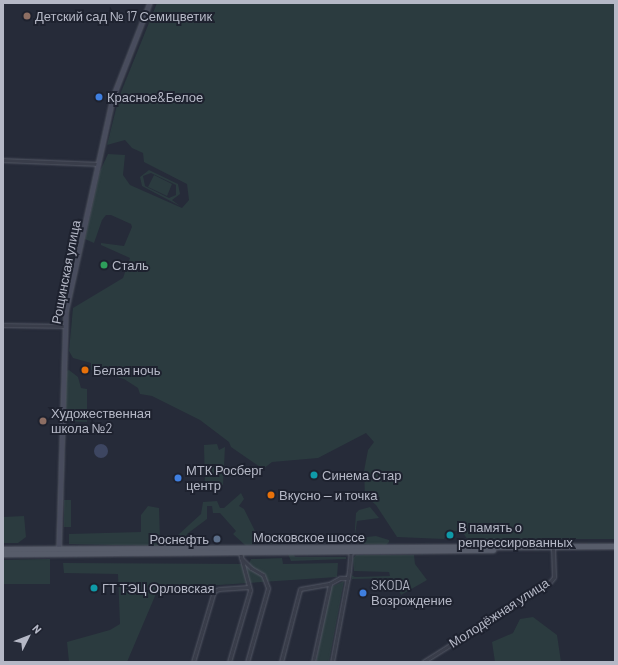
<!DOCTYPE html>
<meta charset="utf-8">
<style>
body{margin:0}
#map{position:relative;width:618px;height:665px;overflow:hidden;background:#262b39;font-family:Barlow,sans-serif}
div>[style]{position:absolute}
.green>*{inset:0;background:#2b3b3f}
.water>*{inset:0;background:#3d4661}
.round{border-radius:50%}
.roads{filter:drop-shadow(0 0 1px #545865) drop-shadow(0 0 1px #545865)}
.street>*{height:3px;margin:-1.5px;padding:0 1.5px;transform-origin:1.5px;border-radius:1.5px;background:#393d4a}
.secondary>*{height:4px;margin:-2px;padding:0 2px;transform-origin:2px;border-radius:2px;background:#484c5d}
.primary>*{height:4.5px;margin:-2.25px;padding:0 2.25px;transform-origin:2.25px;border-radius:2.25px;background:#575c6a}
.dots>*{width:11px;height:11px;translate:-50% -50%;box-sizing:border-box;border:2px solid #1e222f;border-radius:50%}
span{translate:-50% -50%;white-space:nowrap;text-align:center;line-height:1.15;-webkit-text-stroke:4px #1e222f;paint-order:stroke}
.poi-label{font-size:13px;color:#b5b8c6}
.left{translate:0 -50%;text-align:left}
.right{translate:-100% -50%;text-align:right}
.street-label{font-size:13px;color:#b5b8c6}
.frame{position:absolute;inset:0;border:4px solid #b5b8c6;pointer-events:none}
.north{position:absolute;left:8px;top:617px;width:40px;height:40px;-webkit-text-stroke:3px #1e222f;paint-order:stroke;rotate:48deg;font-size:11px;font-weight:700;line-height:16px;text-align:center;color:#b5b8c6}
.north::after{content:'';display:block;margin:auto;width:14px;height:18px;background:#b5b8c6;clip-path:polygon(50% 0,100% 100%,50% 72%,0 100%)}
</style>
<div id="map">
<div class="green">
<div style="clip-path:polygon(157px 3px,615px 3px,615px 539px,467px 539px,462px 531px,451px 531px,447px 532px,444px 539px,397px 537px,376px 505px,365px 496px,364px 471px,368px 450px,374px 442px,366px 433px,318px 458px,272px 462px,263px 469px,231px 447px,229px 442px,200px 420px,152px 396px,140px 394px,138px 388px,124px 379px,91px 370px,91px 363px,73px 358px,69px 351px,73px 308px,123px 278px,130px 258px,101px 245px,101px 243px,124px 246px,132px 227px,131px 224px,111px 215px,106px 215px,102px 220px,94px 243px,85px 239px,100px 171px,108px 154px,125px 155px,123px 175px,130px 185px,182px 208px,189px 200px,187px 184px,144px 162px,143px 153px,132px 148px,125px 140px,107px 145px,119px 97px)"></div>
<div style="clip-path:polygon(evenodd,149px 170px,178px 184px,180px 194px,172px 200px,180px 206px,142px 186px,140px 177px,149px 170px,151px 173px,176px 185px,176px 195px,169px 198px,145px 186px,143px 176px,151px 173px)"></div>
<div style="clip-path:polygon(154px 175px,172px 184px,167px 196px,148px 187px)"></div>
<div style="clip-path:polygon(69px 370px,78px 377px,81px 388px,87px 389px,87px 422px,66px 421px,66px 371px)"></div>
<div style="clip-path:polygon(217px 444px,219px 450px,225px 447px,223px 485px,205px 486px,204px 445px)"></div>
<div style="clip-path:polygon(241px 493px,244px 499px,239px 506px,244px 509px,260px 541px,281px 544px,260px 543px,246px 546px,233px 534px,236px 531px,220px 513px,213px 513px,212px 506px,207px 506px,207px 519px,187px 534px,186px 541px,182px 546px,168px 545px,166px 542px,166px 535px,178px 535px,201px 514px,203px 502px,217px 501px,220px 508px,224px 508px)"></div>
<div style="clip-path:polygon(64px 500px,71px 500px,71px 527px,64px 527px)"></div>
<div style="clip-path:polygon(148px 506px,159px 508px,160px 540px,158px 546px,69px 544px,69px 534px,141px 532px,141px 515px)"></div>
<div style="clip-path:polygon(370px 507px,379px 518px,357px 521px,354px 543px,356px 513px,359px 510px)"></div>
<div style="clip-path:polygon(24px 516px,26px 537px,18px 543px,3px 543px,3px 517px)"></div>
<div style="clip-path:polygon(376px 536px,389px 540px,389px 542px,386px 545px,360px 544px,367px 537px)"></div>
<div style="clip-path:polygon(288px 554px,294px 554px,295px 557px,346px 557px,346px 559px,291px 561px)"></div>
<div style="clip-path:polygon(356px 555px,414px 555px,415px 564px,427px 580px,401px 595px,393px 578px,352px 579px,351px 575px,355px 577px,390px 576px,389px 572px,354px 571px,353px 558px)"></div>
<div style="clip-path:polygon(282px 558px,283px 564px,338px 563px,337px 577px,158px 589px,127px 662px,69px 662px,67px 642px,110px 630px,120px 624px,118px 574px,64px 573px,63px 563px,249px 564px,251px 559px)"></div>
<div style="clip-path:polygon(50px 559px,50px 584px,3px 584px,3px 560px)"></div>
<div style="clip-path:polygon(344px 581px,329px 662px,316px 662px,331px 587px)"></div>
<div style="clip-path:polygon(533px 617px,557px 635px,561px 662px,495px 662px,492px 642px,513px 633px,520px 619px)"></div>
</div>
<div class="water">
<div class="round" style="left:94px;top:444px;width:14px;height:14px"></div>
</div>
<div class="roads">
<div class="street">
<div style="left:3px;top:160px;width:95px;rotate:2.4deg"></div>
<div style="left:3px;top:325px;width:62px;rotate:0.9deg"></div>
<div style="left:241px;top:558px;width:14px;rotate:45deg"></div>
<div style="left:251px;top:568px;width:14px;rotate:30deg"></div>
<div style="left:263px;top:575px;width:14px;rotate:69deg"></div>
<div style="left:268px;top:588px;width:77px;rotate:105.8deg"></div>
<div style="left:193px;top:662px;width:74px;rotate:-73.5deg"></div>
<div style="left:214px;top:591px;width:5px;rotate:-22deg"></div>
<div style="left:219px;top:589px;width:30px;rotate:-4deg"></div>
<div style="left:229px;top:662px;width:75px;rotate:-73.7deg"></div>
<div style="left:250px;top:590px;width:38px;rotate:-105deg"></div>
<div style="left:281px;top:662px;width:75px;rotate:-75.4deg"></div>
<div style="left:300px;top:589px;width:29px;rotate:-10deg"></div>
<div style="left:329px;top:584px;width:13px;rotate:-29deg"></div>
<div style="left:340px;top:578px;width:8px"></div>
<div style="left:313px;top:662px;width:80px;rotate:-77.7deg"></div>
<div style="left:332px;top:662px;width:93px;rotate:-79.4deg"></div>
<div style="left:349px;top:571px;width:22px;rotate:-85deg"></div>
<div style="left:423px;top:662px;width:150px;rotate:-32.2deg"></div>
<div style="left:550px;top:582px;width:6px;rotate:-51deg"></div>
<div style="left:554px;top:577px;width:30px;rotate:-92deg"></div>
</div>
<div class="secondary">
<div style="left:59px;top:551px;width:239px;rotate:-88.3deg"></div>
<div style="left:66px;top:312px;width:219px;rotate:-77.6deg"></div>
<div style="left:113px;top:98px;width:102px;rotate:-68.7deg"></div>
</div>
<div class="primary">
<div style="left:3px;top:549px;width:612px;rotate:-0.28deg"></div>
<div style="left:3px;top:554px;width:490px;rotate:-0.5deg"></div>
</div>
</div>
<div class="dots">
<div style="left:27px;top:16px;background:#8d6e63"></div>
<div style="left:99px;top:97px;background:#3f7fe0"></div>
<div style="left:104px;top:265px;background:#2e9e5b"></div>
<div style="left:85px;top:370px;background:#e8710a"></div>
<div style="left:43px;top:421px;background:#8d6e63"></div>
<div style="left:314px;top:475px;background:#0f9aa8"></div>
<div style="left:178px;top:478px;background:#3f7fe0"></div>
<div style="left:271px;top:495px;background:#e8710a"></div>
<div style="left:450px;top:535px;background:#0f9aa8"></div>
<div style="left:217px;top:539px;background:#5c6f8a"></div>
<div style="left:94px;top:588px;background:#0f9aa8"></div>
<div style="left:363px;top:593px;background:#3f7fe0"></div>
</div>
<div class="poi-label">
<span class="left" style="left:35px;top:16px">Детский сад № 17 Семицветик</span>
<span class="left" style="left:107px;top:97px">Красное&amp;Белое</span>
<span class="left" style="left:112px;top:265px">Сталь</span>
<span class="left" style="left:93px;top:370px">Белая ночь</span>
<span class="left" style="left:51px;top:421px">Художественная<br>школа №2</span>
<span class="left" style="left:186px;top:478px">МТК Росберг<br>центр</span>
<span class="left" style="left:322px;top:475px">Синема Стар</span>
<span class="left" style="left:279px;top:495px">Вкусно — и точка</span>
<span class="left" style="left:458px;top:535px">В память о<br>репрессированных</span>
<span class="right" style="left:209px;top:539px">Роснефть</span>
<span class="left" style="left:371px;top:593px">SKODA<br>Возрождение</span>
<span class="left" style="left:102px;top:588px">ГТ ТЭЦ Орловская</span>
</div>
<div class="street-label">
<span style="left:66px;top:272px;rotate:-79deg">Рощинская улица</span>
<span style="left:309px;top:537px">Московское шоссе</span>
<span style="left:499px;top:613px;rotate:-33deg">Молодёжная улица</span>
</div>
<div class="frame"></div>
<div class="north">N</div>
</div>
